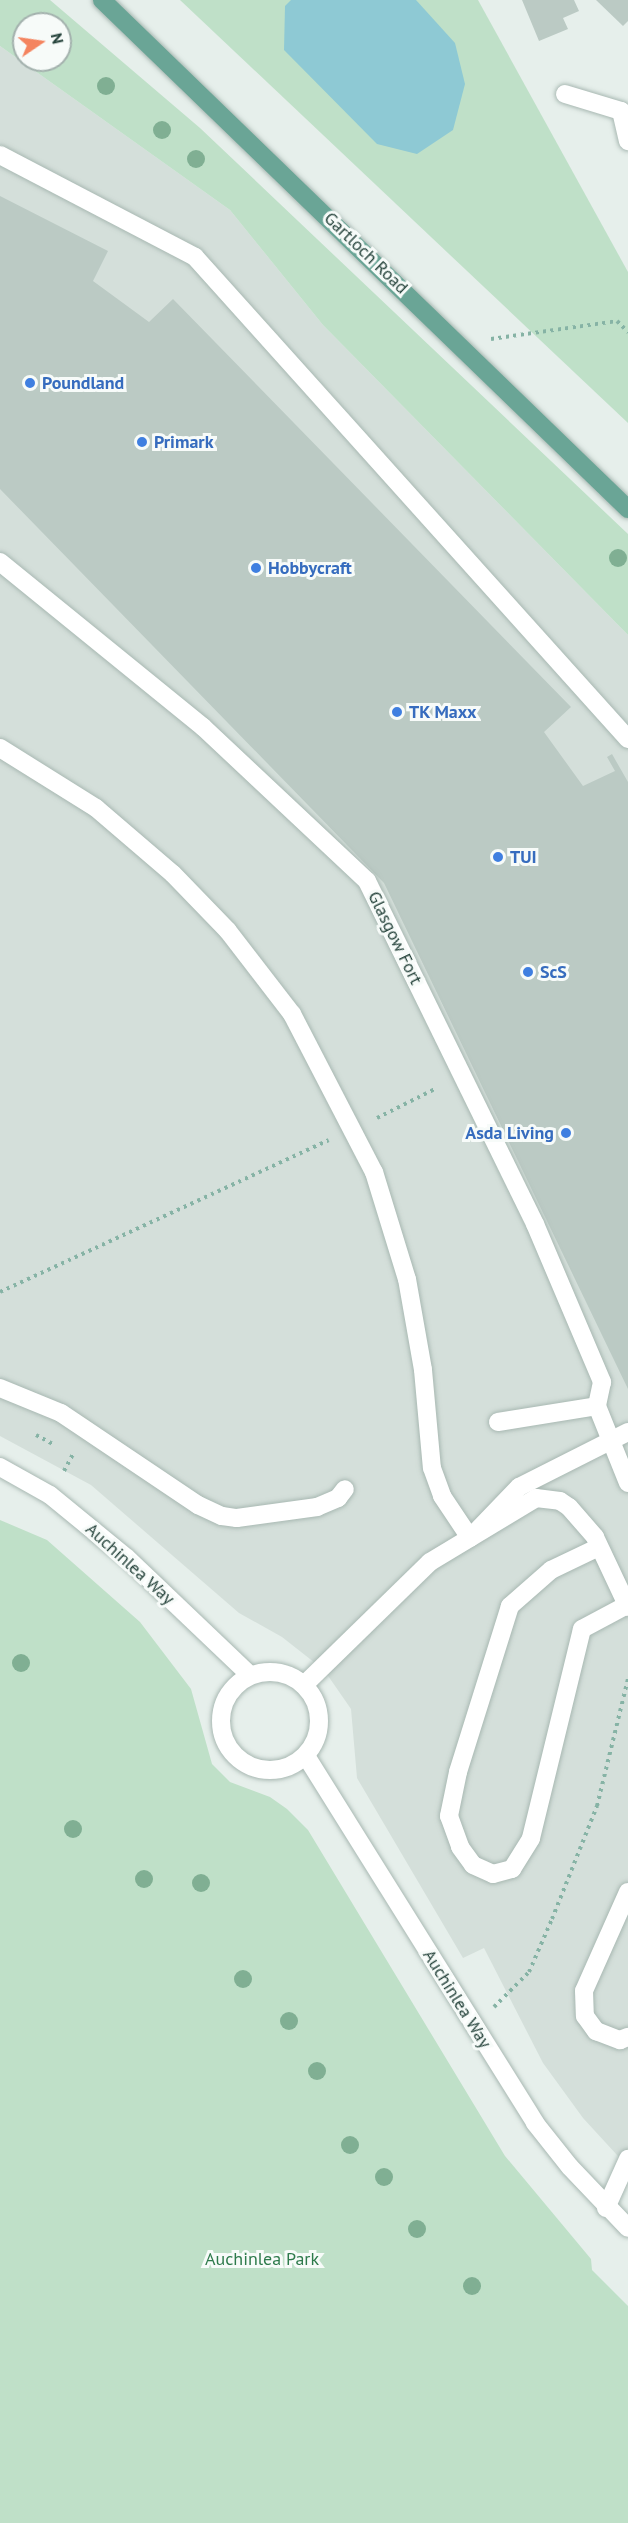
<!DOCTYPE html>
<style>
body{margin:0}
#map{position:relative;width:628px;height:2523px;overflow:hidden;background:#e6efeb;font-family:"PT Sans",sans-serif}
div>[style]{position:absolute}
.built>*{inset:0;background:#d4dfda}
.green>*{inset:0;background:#bfe0c8}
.water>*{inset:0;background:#8ec9d4}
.building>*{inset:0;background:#bbcac4}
.path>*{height:4px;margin-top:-2px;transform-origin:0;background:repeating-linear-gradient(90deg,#86b3a5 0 3px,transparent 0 7.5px)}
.roads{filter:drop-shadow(0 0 2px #a8b8b2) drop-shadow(0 0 2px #a8b8b2)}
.minor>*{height:18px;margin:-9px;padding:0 9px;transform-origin:9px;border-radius:9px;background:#fff}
.minor>.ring{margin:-9px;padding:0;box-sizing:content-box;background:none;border:18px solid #fff;border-radius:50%}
.major>*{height:18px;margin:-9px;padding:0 9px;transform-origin:9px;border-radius:9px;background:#6aa596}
.trees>*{width:18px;height:18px;margin:-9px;border-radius:50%;background:#80af93}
.dots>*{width:16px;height:16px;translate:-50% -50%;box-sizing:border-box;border:3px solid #f7fbf9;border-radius:50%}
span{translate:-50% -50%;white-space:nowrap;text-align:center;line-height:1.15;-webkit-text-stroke:6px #f7fbf9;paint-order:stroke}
.street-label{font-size:18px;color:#24423a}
.shop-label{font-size:18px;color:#366cbe;font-weight:700}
.left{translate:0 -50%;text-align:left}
.right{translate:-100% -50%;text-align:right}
.park-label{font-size:18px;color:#2d7a4b}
.north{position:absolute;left:12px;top:12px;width:60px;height:60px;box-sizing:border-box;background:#f7fbf9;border:2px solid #a3b1ad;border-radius:50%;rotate:77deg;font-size:16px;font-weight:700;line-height:24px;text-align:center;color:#24423a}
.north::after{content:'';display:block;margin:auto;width:21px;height:27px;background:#f4845f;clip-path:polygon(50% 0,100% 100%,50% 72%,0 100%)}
</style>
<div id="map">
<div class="built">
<div style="clip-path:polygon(0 46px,230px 210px,323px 325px,628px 635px,628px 2167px,583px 2118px,543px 2063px,484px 1948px,463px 1958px,357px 1778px,351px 1709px,324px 1670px,282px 1637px,239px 1613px,91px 1485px,0 1436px)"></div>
</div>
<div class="green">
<div style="clip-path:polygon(evenodd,0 0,50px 0,200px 128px,628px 534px,628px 635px,323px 325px,230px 210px,0 46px,0 0,24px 24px,60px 24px,60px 60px,24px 60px,24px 24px)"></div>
<div style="clip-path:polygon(180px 0,478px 0,628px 272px,628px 423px)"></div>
<div style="clip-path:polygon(0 1520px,47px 1540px,140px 1622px,191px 1689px,212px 1764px,230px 1782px,270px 1797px,287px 1809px,308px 1830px,505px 2156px,591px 2259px,592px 2270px,628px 2306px,628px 2523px,0 2523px)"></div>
</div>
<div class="water">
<div style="clip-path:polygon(291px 0,416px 0,455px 43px,465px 84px,453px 130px,417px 154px,377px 144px,284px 50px,285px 6px)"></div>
</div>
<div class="building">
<div style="clip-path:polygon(522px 0,574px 0,579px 11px,563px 18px,568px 29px,539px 41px)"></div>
<div style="clip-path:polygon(596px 0,628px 0,628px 21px,623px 26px)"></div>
<div style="clip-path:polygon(0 196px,108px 251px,93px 281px,149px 322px,173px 299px,571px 707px,544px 732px,583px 786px,615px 771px,607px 757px,612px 754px,628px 782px,628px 1389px,384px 883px,0 489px)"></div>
</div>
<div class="path">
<div style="left:491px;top:339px;width:127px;rotate:-8.1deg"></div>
<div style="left:617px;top:321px;width:16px;rotate:45deg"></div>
<div style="left:377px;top:1118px;width:67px;rotate:-26.6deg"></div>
<div style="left:0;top:1292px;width:362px;rotate:-24.8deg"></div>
<div style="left:36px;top:1435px;width:19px;rotate:28deg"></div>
<div style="left:64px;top:1471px;width:19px;rotate:-62deg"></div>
<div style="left:494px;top:2007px;width:49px;rotate:-45deg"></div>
<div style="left:529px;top:1972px;width:58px;rotate:-66.5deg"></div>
<div style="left:552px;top:1919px;width:122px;rotate:-68.3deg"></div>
<div style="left:597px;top:1806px;width:131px;rotate:-76.3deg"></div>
</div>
<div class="roads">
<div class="minor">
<div style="left:565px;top:94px;width:59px;rotate:16.9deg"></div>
<div style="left:621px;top:111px;width:31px;rotate:77deg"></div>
<div style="left:0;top:155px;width:220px;rotate:27.6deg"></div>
<div style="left:195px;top:257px;width:648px;rotate:48.07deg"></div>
<div style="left:0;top:562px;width:262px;rotate:39.1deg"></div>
<div style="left:203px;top:727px;width:225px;rotate:43.2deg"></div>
<div style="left:367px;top:881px;width:382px;rotate:63.9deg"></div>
<div style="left:535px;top:1224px;width:172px;rotate:67deg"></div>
<div style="left:602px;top:1382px;width:25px;rotate:102deg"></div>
<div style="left:597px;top:1406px;width:83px;rotate:68.1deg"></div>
<div style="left:0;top:748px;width:113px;rotate:32deg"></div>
<div style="left:96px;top:808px;width:101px;rotate:40.6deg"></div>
<div style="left:173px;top:874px;width:79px;rotate:46deg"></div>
<div style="left:228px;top:931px;width:105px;rotate:52.4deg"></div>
<div style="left:292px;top:1014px;width:178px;rotate:62.6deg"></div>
<div style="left:374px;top:1172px;width:112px;rotate:72.9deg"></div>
<div style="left:407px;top:1279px;width:92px;rotate:80deg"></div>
<div style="left:423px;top:1370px;width:98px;rotate:84.8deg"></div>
<div style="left:432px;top:1468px;width:30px;rotate:70deg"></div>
<div style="left:442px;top:1496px;width:50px;rotate:56.3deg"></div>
<div style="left:470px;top:1538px;width:71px;rotate:-46.1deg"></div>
<div style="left:519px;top:1487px;width:122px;rotate:-26.8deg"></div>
<div style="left:0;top:1388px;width:66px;rotate:22.3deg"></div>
<div style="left:61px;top:1413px;width:165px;rotate:33.9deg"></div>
<div style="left:198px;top:1505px;width:26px;rotate:25deg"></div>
<div style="left:222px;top:1516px;width:15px;rotate:8deg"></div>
<div style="left:237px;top:1518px;width:81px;rotate:-7.8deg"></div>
<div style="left:317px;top:1507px;width:23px;rotate:-23deg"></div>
<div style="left:338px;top:1498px;width:11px;rotate:-52deg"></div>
<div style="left:498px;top:1422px;width:100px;rotate:-9.2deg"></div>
<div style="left:0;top:1467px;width:57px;rotate:29.2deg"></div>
<div style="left:50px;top:1495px;width:99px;rotate:39.3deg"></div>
<div style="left:127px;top:1558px;width:170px;rotate:43.6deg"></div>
<div style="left:599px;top:1547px;width:53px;rotate:154.4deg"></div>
<div style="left:551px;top:1570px;width:55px;rotate:138.7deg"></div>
<div style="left:510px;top:1606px;width:174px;rotate:107.4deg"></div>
<div style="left:458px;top:1772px;width:45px;rotate:101.6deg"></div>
<div style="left:449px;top:1816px;width:33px;rotate:70deg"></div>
<div style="left:460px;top:1847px;width:22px;rotate:54deg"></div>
<div style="left:473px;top:1865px;width:22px;rotate:24deg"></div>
<div style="left:493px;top:1874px;width:20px;rotate:-15deg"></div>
<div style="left:512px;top:1869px;width:36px;rotate:-58deg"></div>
<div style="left:531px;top:1838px;width:215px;rotate:-76.3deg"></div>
<div style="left:582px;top:1629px;width:51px;rotate:-28.1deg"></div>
<div class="ring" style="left:221px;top:1672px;width:80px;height:80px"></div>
<div style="left:304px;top:1685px;width:176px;rotate:-44.3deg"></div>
<div style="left:430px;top:1562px;width:124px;rotate:-31.1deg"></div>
<div style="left:536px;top:1498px;width:24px;rotate:7deg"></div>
<div style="left:560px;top:1501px;width:11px;rotate:34deg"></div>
<div style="left:569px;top:1507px;width:40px;rotate:49deg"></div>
<div style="left:595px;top:1537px;width:77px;rotate:64.8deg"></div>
<div style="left:306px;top:1756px;width:433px;rotate:58deg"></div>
<div style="left:535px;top:2123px;width:56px;rotate:51.5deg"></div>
<div style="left:570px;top:2167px;width:84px;rotate:46.4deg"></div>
<div style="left:628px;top:1892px;width:108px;rotate:114deg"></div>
<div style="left:584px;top:1991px;width:25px;rotate:88deg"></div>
<div style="left:585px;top:2016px;width:19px;rotate:54deg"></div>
<div style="left:596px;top:2031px;width:26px;rotate:21deg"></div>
<div style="left:620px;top:2040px;width:9px;rotate:-21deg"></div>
<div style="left:606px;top:2208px;width:54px;rotate:-65.8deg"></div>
</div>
<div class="major">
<div style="left:102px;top:0;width:732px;rotate:44.06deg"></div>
</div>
</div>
<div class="trees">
<div style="left:106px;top:86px"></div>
<div style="left:162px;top:130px"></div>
<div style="left:196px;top:159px"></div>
<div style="left:618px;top:558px"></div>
<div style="left:21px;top:1663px"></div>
<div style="left:73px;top:1829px"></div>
<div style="left:144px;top:1879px"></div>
<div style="left:201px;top:1883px"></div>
<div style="left:243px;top:1979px"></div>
<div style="left:289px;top:2021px"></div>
<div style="left:317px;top:2071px"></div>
<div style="left:350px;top:2145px"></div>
<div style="left:384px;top:2177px"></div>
<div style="left:417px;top:2229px"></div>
<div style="left:472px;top:2286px"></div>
</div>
<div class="dots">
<div style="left:30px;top:383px;background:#3f7fe0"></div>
<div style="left:142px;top:442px;background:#3f7fe0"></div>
<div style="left:256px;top:568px;background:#3f7fe0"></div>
<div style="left:397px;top:712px;background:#3f7fe0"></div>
<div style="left:498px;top:857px;background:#3f7fe0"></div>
<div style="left:528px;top:972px;background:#3f7fe0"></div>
<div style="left:566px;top:1133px;background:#3f7fe0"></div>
</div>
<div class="street-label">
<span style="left:366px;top:253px;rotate:44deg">Gartloch Road</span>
<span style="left:395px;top:938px;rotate:64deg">Glasgow Fort</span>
<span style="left:130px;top:1564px;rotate:42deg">Auchinlea Way</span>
<span style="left:457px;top:1999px;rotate:58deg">Auchinlea Way</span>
</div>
<div class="shop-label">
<span class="left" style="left:42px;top:383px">Poundland</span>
<span class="left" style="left:154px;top:442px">Primark</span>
<span class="left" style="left:268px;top:568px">Hobbycraft</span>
<span class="left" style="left:409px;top:712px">TK Maxx</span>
<span class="left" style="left:510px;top:857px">TUI</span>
<span class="left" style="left:540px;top:972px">ScS</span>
<span class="right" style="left:554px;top:1133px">Asda Living</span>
</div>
<div class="park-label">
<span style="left:262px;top:2259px">Auchinlea Park</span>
</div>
<div class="north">N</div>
</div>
